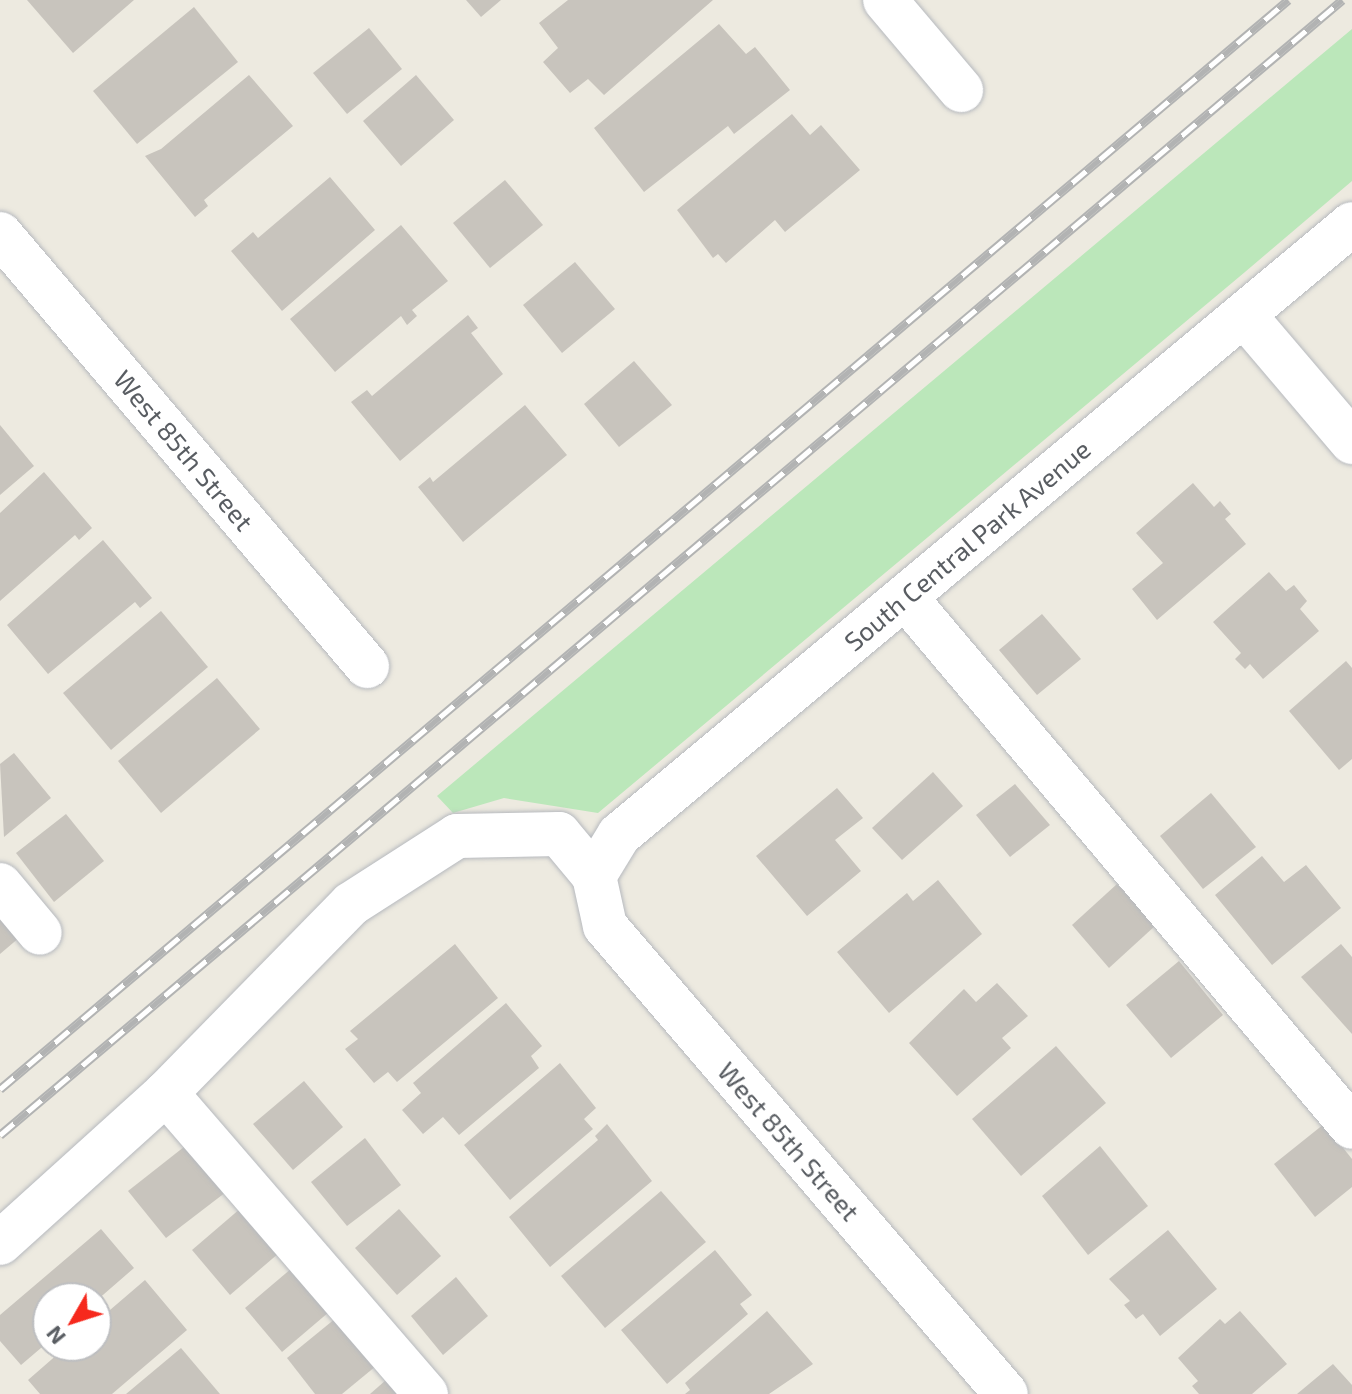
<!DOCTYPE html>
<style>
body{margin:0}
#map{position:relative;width:1352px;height:1394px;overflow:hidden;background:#edeae0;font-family:"Exo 2",sans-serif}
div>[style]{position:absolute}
.green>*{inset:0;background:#bbe7ba}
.building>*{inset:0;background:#c8c4bd}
.roads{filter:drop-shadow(0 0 2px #b6b9be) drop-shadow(0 0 2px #b6b9be)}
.minor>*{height:44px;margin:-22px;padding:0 22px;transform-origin:22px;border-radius:22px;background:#fff}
.rail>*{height:9px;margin-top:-4.5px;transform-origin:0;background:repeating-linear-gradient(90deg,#fff 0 18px,#b2b3b3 0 36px);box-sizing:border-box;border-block:2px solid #b2b3b3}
span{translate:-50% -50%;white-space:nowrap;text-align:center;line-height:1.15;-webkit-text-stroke:6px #fff;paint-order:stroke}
.street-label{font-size:26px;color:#595d62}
.north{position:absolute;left:32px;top:1282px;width:80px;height:80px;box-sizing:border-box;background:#fff;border:2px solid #bdbec0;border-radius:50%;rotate:231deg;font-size:22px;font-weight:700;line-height:32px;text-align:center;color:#595d62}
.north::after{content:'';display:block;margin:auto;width:28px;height:36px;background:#f6291d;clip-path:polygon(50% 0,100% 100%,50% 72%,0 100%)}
</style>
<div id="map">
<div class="green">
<div style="clip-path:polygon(1352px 29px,1352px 181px,1245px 272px,598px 813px,504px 798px,453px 813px,437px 796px)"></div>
</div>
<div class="building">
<div style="clip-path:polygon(27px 0,134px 0,73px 53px)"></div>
<div style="clip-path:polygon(466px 0,501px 0,481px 17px)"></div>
<div style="clip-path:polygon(568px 0,713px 0,604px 95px,588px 79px,570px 93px,543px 62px,558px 48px,539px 23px)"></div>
<div style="clip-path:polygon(194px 7px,238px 62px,137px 144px,93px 91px)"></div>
<div style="clip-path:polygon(719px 24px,746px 54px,755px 47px,790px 90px,734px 134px,728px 126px,644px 192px,594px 128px)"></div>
<div style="clip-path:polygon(369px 28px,402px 69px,347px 114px,313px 73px)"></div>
<div style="clip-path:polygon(249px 75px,293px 126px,204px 200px,208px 206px,195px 217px,145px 156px,161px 149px)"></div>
<div style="clip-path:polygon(416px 75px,454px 120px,401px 166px,363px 121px)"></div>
<div style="clip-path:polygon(792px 114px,810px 135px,821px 125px,860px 170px,785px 232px,775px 220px,726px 263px,718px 254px,713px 258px,677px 210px)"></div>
<div style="clip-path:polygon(330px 177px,375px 230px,282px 311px,231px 251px,253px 232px,258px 238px)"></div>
<div style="clip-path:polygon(505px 180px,543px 225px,490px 268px,453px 223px)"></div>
<div style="clip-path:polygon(401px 225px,448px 281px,412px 310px,417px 316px,407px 325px,401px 316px,335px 372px,290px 319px)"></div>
<div style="clip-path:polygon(575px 262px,615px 309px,562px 353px,523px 305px)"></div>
<div style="clip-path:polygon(468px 315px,478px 328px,471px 333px,503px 374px,400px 461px,351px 402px,367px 390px,372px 396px)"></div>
<div style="clip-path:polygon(634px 361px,672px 405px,619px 447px,584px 404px)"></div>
<div style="clip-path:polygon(525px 405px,567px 455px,463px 542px,418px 487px,430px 477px,433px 482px)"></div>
<div style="clip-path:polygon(0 425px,34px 466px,0 495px)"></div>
<div style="clip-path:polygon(44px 472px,92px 528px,79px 540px,75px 535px,0 601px,0 513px)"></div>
<div style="clip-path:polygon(1193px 483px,1214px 507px,1220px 501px,1231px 514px,1225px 519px,1246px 544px,1157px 620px,1132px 589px,1163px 563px,1136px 533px)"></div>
<div style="clip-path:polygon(103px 540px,152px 598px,140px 608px,135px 602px,48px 674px,7px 625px)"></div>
<div style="clip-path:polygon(1269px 572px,1286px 591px,1294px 585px,1307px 601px,1300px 609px,1319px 631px,1263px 679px,1250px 664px,1245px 669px,1235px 659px,1241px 653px,1213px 622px)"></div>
<div style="clip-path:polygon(161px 611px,208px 667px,111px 750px,63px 693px)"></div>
<div style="clip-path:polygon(1042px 614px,1081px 659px,1037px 695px,999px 650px)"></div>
<div style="clip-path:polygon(1346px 661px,1352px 668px,1352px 759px,1339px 770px,1289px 711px)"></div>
<div style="clip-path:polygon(217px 678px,260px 729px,161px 813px,118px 761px)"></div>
<div style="clip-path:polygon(14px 753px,51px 798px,4px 837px,0 764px)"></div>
<div style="clip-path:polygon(933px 772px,963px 806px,902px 860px,872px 828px)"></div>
<div style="clip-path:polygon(1015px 784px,1050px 825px,1010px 857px,976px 815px)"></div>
<div style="clip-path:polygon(837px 788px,863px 818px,835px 840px,861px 871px,807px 916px,756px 856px)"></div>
<div style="clip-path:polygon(1211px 793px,1256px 847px,1203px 889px,1160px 836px)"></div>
<div style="clip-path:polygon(66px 814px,104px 861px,54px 902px,16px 853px)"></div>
<div style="clip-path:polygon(1262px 856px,1284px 882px,1306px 865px,1341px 908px,1272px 965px,1215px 895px)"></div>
<div style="clip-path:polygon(938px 880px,982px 934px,889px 1013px,837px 952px,907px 893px,913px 901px)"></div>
<div style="clip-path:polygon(1117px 884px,1156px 925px,1109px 968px,1072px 925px)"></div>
<div style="clip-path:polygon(0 913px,20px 937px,0 954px)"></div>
<div style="clip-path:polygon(455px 944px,498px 998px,397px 1082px,388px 1072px,374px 1083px,345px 1049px,358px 1039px,350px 1031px)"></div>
<div style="clip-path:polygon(1341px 944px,1352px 957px,1352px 1034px,1301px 977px)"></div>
<div style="clip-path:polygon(1179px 961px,1223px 1015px,1171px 1058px,1126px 1005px)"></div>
<div style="clip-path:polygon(997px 983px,1028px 1016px,1002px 1038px,1011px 1048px,957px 1096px,909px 1043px,964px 989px,976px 1002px)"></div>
<div style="clip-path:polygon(506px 1003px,542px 1046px,531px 1056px,539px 1068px,459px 1135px,443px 1117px,423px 1134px,402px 1110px,421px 1093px,413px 1083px)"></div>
<div style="clip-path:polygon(1056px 1046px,1106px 1103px,1021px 1176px,972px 1119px)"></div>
<div style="clip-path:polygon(560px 1063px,596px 1108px,584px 1119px,593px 1129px,510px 1200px,464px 1145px)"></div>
<div style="clip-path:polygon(304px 1081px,343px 1127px,293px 1170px,253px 1124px)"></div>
<div style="clip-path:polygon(607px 1124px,652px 1181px,550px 1267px,509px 1217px,598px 1140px,595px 1136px)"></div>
<div style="clip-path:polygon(1324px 1124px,1352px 1159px,1352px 1187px,1315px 1217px,1274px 1164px)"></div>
<div style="clip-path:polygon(365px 1138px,401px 1185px,347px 1226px,311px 1182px)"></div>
<div style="clip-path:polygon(189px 1143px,226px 1192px,166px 1238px,128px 1191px)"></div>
<div style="clip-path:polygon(1100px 1146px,1148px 1206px,1088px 1255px,1042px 1196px)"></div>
<div style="clip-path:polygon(661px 1191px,706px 1242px,605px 1328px,561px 1276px)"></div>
<div style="clip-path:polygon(241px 1208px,279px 1253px,230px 1295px,192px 1250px)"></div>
<div style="clip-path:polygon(399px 1209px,441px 1256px,397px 1295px,355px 1248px)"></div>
<div style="clip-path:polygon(101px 1229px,134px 1268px,96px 1301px,48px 1298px,48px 1342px,21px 1365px,0 1341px,0 1315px)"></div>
<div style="clip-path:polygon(1168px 1230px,1217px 1289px,1160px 1336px,1143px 1314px,1136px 1319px,1124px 1305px,1130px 1301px,1109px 1279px)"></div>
<div style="clip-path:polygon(715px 1250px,752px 1295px,740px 1304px,748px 1314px,667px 1384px,621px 1330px)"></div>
<div style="clip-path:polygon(292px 1268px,329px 1312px,282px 1352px,245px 1308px)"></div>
<div style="clip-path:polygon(456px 1277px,488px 1316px,443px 1355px,411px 1316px)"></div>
<div style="clip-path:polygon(145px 1280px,187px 1330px,112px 1394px,40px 1394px,28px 1380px,67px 1346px,96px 1346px,96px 1322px)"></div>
<div style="clip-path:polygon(767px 1311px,813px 1364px,769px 1394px,685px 1394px,690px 1390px,685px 1383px)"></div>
<div style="clip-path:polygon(1240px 1311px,1287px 1364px,1252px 1394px,1199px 1394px,1192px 1386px,1198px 1381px,1178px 1358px,1220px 1319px,1225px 1324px)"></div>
<div style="clip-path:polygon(336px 1318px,376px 1366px,342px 1394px,315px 1394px,287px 1358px)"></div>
<div style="clip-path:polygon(181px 1348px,220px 1394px,126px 1394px)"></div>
<div style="clip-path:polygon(1333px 1364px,1352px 1385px,1352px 1394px,1297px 1394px)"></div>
<div style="clip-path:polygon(386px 1380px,398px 1394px,370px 1394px)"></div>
</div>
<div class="roads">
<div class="minor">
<div style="left:885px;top:0;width:118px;rotate:49.8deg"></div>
<div style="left:0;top:234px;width:567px;rotate:49.65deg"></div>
<div style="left:1244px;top:315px;width:167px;rotate:49.6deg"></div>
<div style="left:905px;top:597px;width:693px;rotate:49.86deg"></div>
<div style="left:594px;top:876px;width:48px;rotate:-58.6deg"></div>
<div style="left:619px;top:835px;width:954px;rotate:-39.81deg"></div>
<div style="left:0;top:885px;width:62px;rotate:50.2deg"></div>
<div style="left:166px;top:1093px;width:398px;rotate:49.2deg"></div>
<div style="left:0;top:1243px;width:224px;rotate:-42.1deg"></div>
<div style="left:166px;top:1093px;width:264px;rotate:-45.6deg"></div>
<div style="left:351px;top:904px;width:126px;rotate:-32.7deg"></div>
<div style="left:457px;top:836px;width:102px;rotate:-1.1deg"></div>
<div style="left:559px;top:834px;width:55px;rotate:50.2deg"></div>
<div style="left:594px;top:876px;width:51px;rotate:77.6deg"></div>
<div style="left:605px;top:926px;width:616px;rotate:49.41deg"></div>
</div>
</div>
<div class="rail">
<div style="left:0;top:1089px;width:1687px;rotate:-40.21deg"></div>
<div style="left:0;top:1135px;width:1758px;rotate:-40.22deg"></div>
</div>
<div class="street-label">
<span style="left:184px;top:450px;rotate:50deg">West 85th Street</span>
<span style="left:967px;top:545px;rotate:-40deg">South Central Park Avenue</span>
<span style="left:789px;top:1141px;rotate:49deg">West 85th Street</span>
</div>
<div class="north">N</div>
</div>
